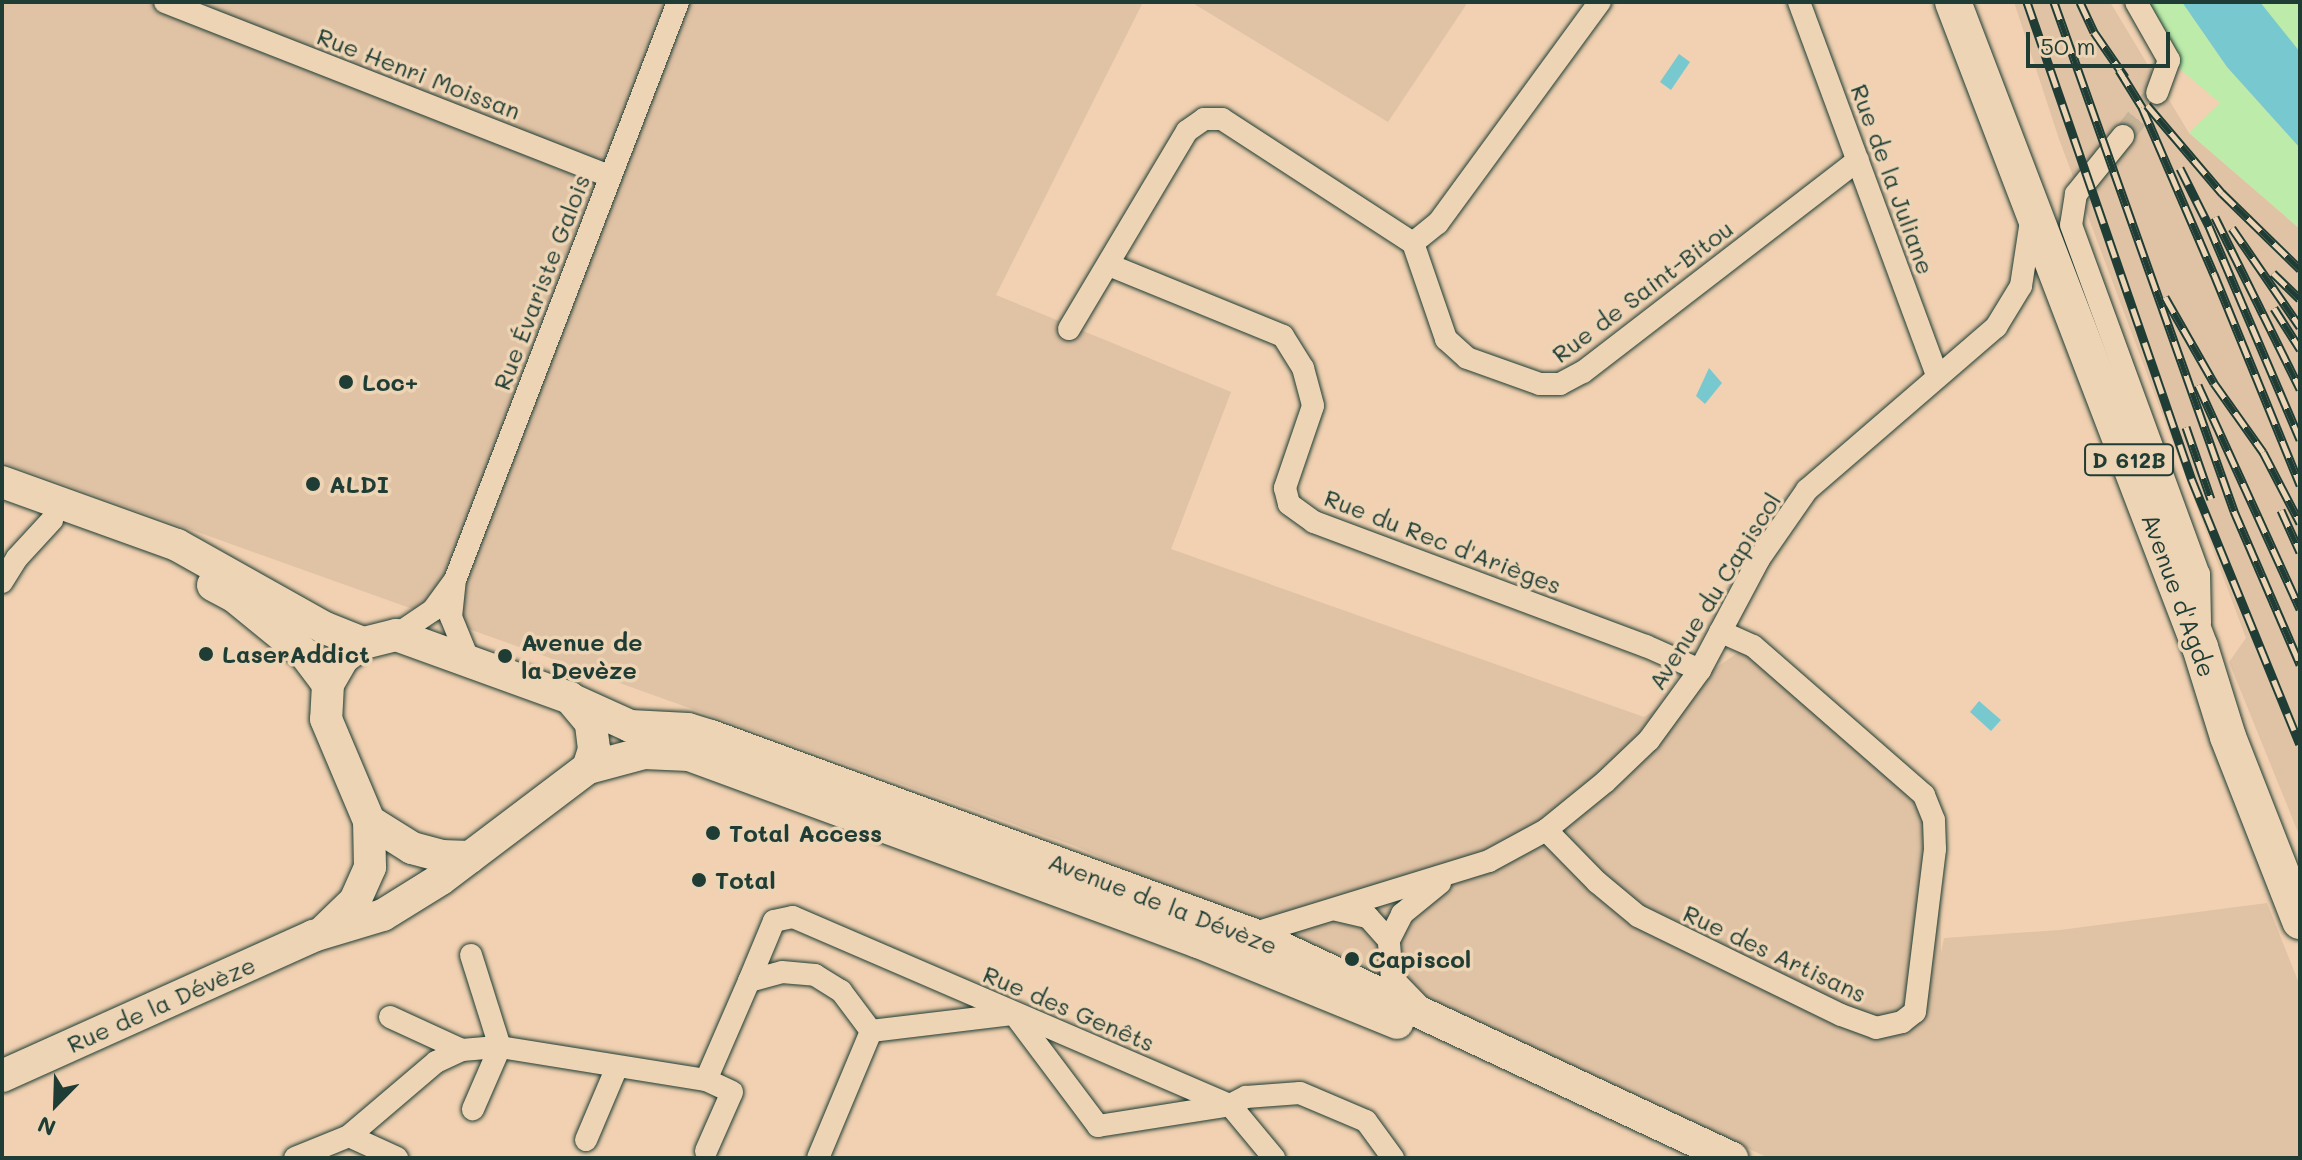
<!DOCTYPE html>
<meta charset="utf-8">
<style>
body{margin:0}
#map{position:relative;width:2302px;height:1160px;overflow:hidden;background:#f1d1b1;font-family:Mali,sans-serif}
div>[style]{position:absolute}
.built>*{inset:0;background:#e0c2a4}
.green>*{inset:0;background:#bdecaa}
.water>*{inset:0;background:#78c9cf}
.street-tunnel>*{height:22px;margin-top:-11px;transform-origin:0;background:repeating-linear-gradient(90deg,#c7b398 0 22px,transparent 0 33px)}
.roads{filter:drop-shadow(0 0 2px #1f3d34) drop-shadow(0 0 2px #1f3d34)}
.street>*{height:22px;margin:-11px;padding:0 11px;transform-origin:11px;border-radius:11px;background:#edd4b5}
.secondary>*{height:32px;margin:-16px;padding:0 16px;transform-origin:16px;border-radius:16px;background:#edd4b5}
.primary>*{height:36px;margin:-18px;padding:0 18px;transform-origin:18px;border-radius:18px;background:#edd4b5}
.rail>*{height:9px;margin-top:-4.5px;transform-origin:0;background:repeating-linear-gradient(90deg,#edd4b5 0 18px,#1f3d34 0 36px);box-sizing:border-box;border-block:2px solid #1f3d34}
.dots>*{width:22px;height:22px;translate:-50% -50%;box-sizing:border-box;border:4px solid #edd4b5;border-radius:50%}
span{translate:-50% -50%;white-space:nowrap;text-align:center;line-height:1.15;-webkit-text-stroke:7px #edd4b5;paint-order:stroke}
.shield-label span{padding:2px 6px;background:#edd4b5;border:2px solid;border-radius:6px;-webkit-text-stroke-width:0}
.shield-label{font-size:22px;color:#1f3d34;font-weight:700}
.street-label{font-size:24px;color:#1f3d34}
.poi-label{font-size:24px;color:#1f3d34;font-weight:700}
.left{translate:0 -50%;text-align:left}
.frame{position:absolute;inset:0;border:4px solid #1f3d34;pointer-events:none}
.north{position:absolute;left:16px;top:1064px;width:80px;height:80px;-webkit-text-stroke:6px #edd4b5;paint-order:stroke;rotate:203deg;font-size:22px;font-weight:700;line-height:32px;text-align:center;color:#1f3d34}
.north::after{content:'';display:block;margin:auto;width:28px;height:36px;background:#1f3d34;clip-path:polygon(50% 0,100% 100%,50% 72%,0 100%)}
.scale{position:absolute;left:2026px;top:32px;width:144px;height:36px;box-sizing:border-box;border:4px solid #1f3d34;border-top:0;padding-left:10px;font-size:24px;line-height:28px;white-space:nowrap;color:#1f3d34;-webkit-text-stroke:6px #edd4b5;paint-order:stroke}
</style>
<div id="map">
<div class="built">
<div style="clip-path:polygon(2px 2px,1143px 2px,996px 295px,1231px 392px,1171px 549px,1644px 717px,1752px 643px,1939px 800px,1941px 953px,1944px 938px,2060px 930px,2267px 903px,2300px 986px,2300px 1158px,1769px 1158px,1075px 846px,2px 462px)"></div>
<div style="clip-path:polygon(1191px 2px,1468px 2px,1388px 122px)"></div>
<div style="clip-path:polygon(2014px 2px,2110px 2px,2189px 133px,2300px 229px,2300px 837px,2229px 662px,2246px 638px,2059px 139px)"></div>
</div>
<div class="green">
<div style="clip-path:polygon(2136px 2px,2182px 2px,2227px 67px,2300px 148px,2300px 229px,2189px 133px,2220px 103px,2169px 60px)"></div>
<div style="clip-path:polygon(2260px 2px,2298px 2px,2300px 52px,2273px 19px)"></div>
</div>
<div class="water">
<div style="clip-path:polygon(2182px 2px,2260px 2px,2300px 52px,2300px 148px,2227px 67px)"></div>
<div style="clip-path:polygon(1679px 54px,1690px 62px,1671px 90px,1660px 82px)"></div>
<div style="clip-path:polygon(1709px 368px,1722px 383px,1705px 404px,1696px 396px)"></div>
<div style="clip-path:polygon(1979px 701px,2001px 720px,1991px 731px,1970px 712px)"></div>
</div>
<div class="street-tunnel">
<div style="left:2123px;top:136px;width:55px;rotate:-51.7deg"></div>
</div>
<div class="roads">
<div class="street">
<div style="left:165px;top:2px;width:477px;rotate:21.4deg"></div>
<div style="left:1799px;top:2px;width:398px;rotate:69.7deg"></div>
<div style="left:2136px;top:2px;width:67px;rotate:60.4deg"></div>
<div style="left:2169px;top:60px;width:35px;rotate:110deg"></div>
<div style="left:2123px;top:136px;width:75px;rotate:129deg"></div>
<div style="left:2076px;top:194px;width:31px;rotate:99deg"></div>
<div style="left:2071px;top:225px;width:372px;rotate:69.9deg"></div>
<div style="left:2199px;top:574px;width:49px;rotate:88.8deg"></div>
<div style="left:1413px;top:243px;width:102px;rotate:71deg"></div>
<div style="left:1446px;top:339px;width:28px;rotate:42deg"></div>
<div style="left:1467px;top:358px;width:77px;rotate:19.6deg"></div>
<div style="left:1540px;top:384px;width:20px"></div>
<div style="left:1560px;top:384px;width:26px;rotate:-28deg"></div>
<div style="left:1583px;top:372px;width:347px;rotate:-37.6deg"></div>
<div style="left:1413px;top:243px;width:32px;rotate:-39deg"></div>
<div style="left:1438px;top:223px;width:274px;rotate:-53.8deg"></div>
<div style="left:1109px;top:265px;width:188px;rotate:22.2deg"></div>
<div style="left:1283px;top:336px;width:38px;rotate:58deg"></div>
<div style="left:1303px;top:368px;width:39px;rotate:75deg"></div>
<div style="left:1313px;top:406px;width:87px;rotate:108.9deg"></div>
<div style="left:1285px;top:488px;width:16px;rotate:76deg"></div>
<div style="left:1289px;top:504px;width:31px;rotate:36deg"></div>
<div style="left:1314px;top:522px;width:354px;rotate:20.5deg"></div>
<div style="left:1646px;top:646px;width:59px;rotate:24deg"></div>
<div style="left:1069px;top:329px;width:230px;rotate:-59.2deg"></div>
<div style="left:1187px;top:131px;width:21px;rotate:-35deg"></div>
<div style="left:1204px;top:119px;width:18px"></div>
<div style="left:1222px;top:119px;width:228px;rotate:33deg"></div>
<div style="left:2px;top:582px;width:28px;rotate:-58deg"></div>
<div style="left:17px;top:558px;width:52px;rotate:-47.4deg"></div>
<div style="left:396px;top:635px;width:45px;rotate:-34deg"></div>
<div style="left:433px;top:610px;width:36px;rotate:-54deg"></div>
<div style="left:469px;top:661px;width:48px;rotate:-112.2deg"></div>
<div style="left:451px;top:617px;width:37px;rotate:-84deg"></div>
<div style="left:455px;top:580px;width:620px;rotate:-68.9deg"></div>
<div style="left:1546px;top:830px;width:73px;rotate:45.6deg"></div>
<div style="left:1597px;top:882px;width:53px;rotate:39.7deg"></div>
<div style="left:1638px;top:916px;width:226px;rotate:26deg"></div>
<div style="left:1841px;top:1015px;width:37px;rotate:20deg"></div>
<div style="left:1876px;top:1028px;width:27px;rotate:-13deg"></div>
<div style="left:1902px;top:1022px;width:16px;rotate:-38deg"></div>
<div style="left:1915px;top:1012px;width:164px;rotate:-83deg"></div>
<div style="left:1935px;top:849px;width:29px;rotate:-92deg"></div>
<div style="left:1934px;top:820px;width:27px;rotate:-112deg"></div>
<div style="left:1924px;top:795px;width:227px;rotate:-138.9deg"></div>
<div style="left:1753px;top:646px;width:36px;rotate:-156deg"></div>
<div style="left:1337px;top:910px;width:32px;rotate:13deg"></div>
<div style="left:1368px;top:917px;width:31px;rotate:48deg"></div>
<div style="left:1252px;top:934px;width:248px;rotate:-17.1deg"></div>
<div style="left:1489px;top:861px;width:65px;rotate:-28.5deg"></div>
<div style="left:1546px;top:830px;width:76px;rotate:-39.1deg"></div>
<div style="left:1605px;top:782px;width:61px;rotate:-43.7deg"></div>
<div style="left:1649px;top:740px;width:87px;rotate:-53.9deg"></div>
<div style="left:1700px;top:670px;width:126px;rotate:-62deg"></div>
<div style="left:1759px;top:559px;width:84px;rotate:-55.2deg"></div>
<div style="left:1807px;top:490px;width:250px;rotate:-40.8deg"></div>
<div style="left:1996px;top:327px;width:48px;rotate:-58.6deg"></div>
<div style="left:2021px;top:286px;width:66px;rotate:-81.3deg"></div>
<div style="left:471px;top:955px;width:96px;rotate:72.5deg"></div>
<div style="left:500px;top:1047px;width:68px;rotate:113.5deg"></div>
<div style="left:749px;top:981px;width:65px;rotate:-67.4deg"></div>
<div style="left:774px;top:921px;width:19px;rotate:-12deg"></div>
<div style="left:793px;top:917px;width:476px;rotate:23.3deg"></div>
<div style="left:1230px;top:1105px;width:18px;rotate:-27deg"></div>
<div style="left:1246px;top:1097px;width:54px;rotate:-4.2deg"></div>
<div style="left:1300px;top:1093px;width:72px;rotate:23deg"></div>
<div style="left:1366px;top:1121px;width:46px;rotate:53.9deg"></div>
<div style="left:1418px;top:1005px;width:37px;rotate:-134deg"></div>
<div style="left:1392px;top:978px;width:38px;rotate:-95deg"></div>
<div style="left:1389px;top:940px;width:29px;rotate:-63deg"></div>
<div style="left:1402px;top:914px;width:49px;rotate:-39.2deg"></div>
<div style="left:390px;top:1017px;width:79px;rotate:24.6deg"></div>
<div style="left:871px;top:1031px;width:144px;rotate:-6.8deg"></div>
<div style="left:1014px;top:1014px;width:140px;rotate:53.1deg"></div>
<div style="left:1098px;top:1126px;width:134px;rotate:-9deg"></div>
<div style="left:1230px;top:1105px;width:69px;rotate:50.3deg"></div>
<div style="left:349px;top:1136px;width:114px;rotate:-40.4deg"></div>
<div style="left:436px;top:1062px;width:29px;rotate:-25deg"></div>
<div style="left:462px;top:1050px;width:38px;rotate:-5deg"></div>
<div style="left:500px;top:1047px;width:209px;rotate:9.1deg"></div>
<div style="left:706px;top:1080px;width:108px;rotate:-66.5deg"></div>
<div style="left:749px;top:981px;width:34px;rotate:-15deg"></div>
<div style="left:782px;top:972px;width:33px;rotate:5deg"></div>
<div style="left:815px;top:975px;width:31px;rotate:32deg"></div>
<div style="left:841px;top:991px;width:50px;rotate:53.1deg"></div>
<div style="left:586px;top:1140px;width:79px;rotate:-67deg"></div>
<div style="left:706px;top:1151px;width:64px;rotate:-66.2deg"></div>
<div style="left:732px;top:1092px;width:29px;rotate:-155deg"></div>
<div style="left:295px;top:1158px;width:58px;rotate:-22.2deg"></div>
<div style="left:349px;top:1136px;width:53px;rotate:24.6deg"></div>
<div style="left:818px;top:1158px;width:138px;rotate:-67.3deg"></div>
</div>
<div class="secondary">
<div style="left:2px;top:482px;width:186px;rotate:19.8deg"></div>
<div style="left:177px;top:545px;width:170px;rotate:29.3deg"></div>
<div style="left:325px;top:628px;width:41px;rotate:21.5deg"></div>
<div style="left:213px;top:585px;width:24px;rotate:28deg"></div>
<div style="left:234px;top:596px;width:93px;rotate:39.3deg"></div>
<div style="left:306px;top:655px;width:36px;rotate:53deg"></div>
<div style="left:575px;top:701px;width:60px;rotate:24.4deg"></div>
<div style="left:630px;top:726px;width:58px;rotate:3deg"></div>
<div style="left:688px;top:729px;width:24px;rotate:17deg"></div>
<div style="left:711px;top:736px;width:576px;rotate:20.1deg"></div>
<div style="left:1252px;top:934px;width:530px;rotate:25.02deg"></div>
<div style="left:588px;top:768px;width:58px;rotate:-15deg"></div>
<div style="left:644px;top:753px;width:45px;rotate:2.5deg"></div>
<div style="left:689px;top:755px;width:542px;rotate:20.17deg"></div>
<div style="left:1198px;top:942px;width:215px;rotate:22.1deg"></div>
<div style="left:325px;top:930px;width:42px;rotate:-44deg"></div>
<div style="left:355px;top:901px;width:37px;rotate:-66deg"></div>
<div style="left:370px;top:867px;width:46px;rotate:-91.2deg"></div>
<div style="left:2px;top:1076px;width:341px;rotate:-24.2deg"></div>
<div style="left:313px;top:936px;width:73px;rotate:-16.7deg"></div>
<div style="left:383px;top:915px;width:68px;rotate:-31.8deg"></div>
<div style="left:441px;top:879px;width:184px;rotate:-37.1deg"></div>
<div style="left:588px;top:768px;width:20px;rotate:-72deg"></div>
<div style="left:594px;top:749px;width:26px;rotate:-97deg"></div>
<div style="left:591px;top:723px;width:33px;rotate:-130deg"></div>
<div style="left:570px;top:698px;width:185px;rotate:-160.1deg"></div>
<div style="left:396px;top:635px;width:34px;rotate:166deg"></div>
<div style="left:363px;top:643px;width:25px;rotate:143deg"></div>
<div style="left:343px;top:658px;width:30px;rotate:120deg"></div>
<div style="left:328px;top:684px;width:35px;rotate:93deg"></div>
<div style="left:326px;top:719px;width:111px;rotate:67.1deg"></div>
<div style="left:369px;top:821px;width:51px;rotate:32.1deg"></div>
<div style="left:412px;top:848px;width:30px;rotate:15deg"></div>
<div style="left:441px;top:856px;width:29px;rotate:2deg"></div>
</div>
<div class="primary">
<div style="left:1953px;top:2px;width:691px;rotate:69.05deg"></div>
<div style="left:2200px;top:647px;width:94px;rotate:72.7deg"></div>
<div style="left:2228px;top:737px;width:198px;rotate:68.6deg"></div>
</div>
</div>
<div class="rail">
<div style="left:2027px;top:2px;width:506px;rotate:70.96deg"></div>
<div style="left:2192px;top:480px;width:285px;rotate:67.8deg"></div>
<div style="left:2054px;top:2px;width:540px;rotate:70.52deg"></div>
<div style="left:2234px;top:511px;width:167px;rotate:66.7deg"></div>
<div style="left:2080px;top:2px;width:33px;rotate:65deg"></div>
<div style="left:2094px;top:32px;width:55px;rotate:55.4deg"></div>
<div style="left:2119px;top:70px;width:44px;rotate:58.1deg"></div>
<div style="left:2142px;top:107px;width:182px;rotate:66.7deg"></div>
<div style="left:2214px;top:274px;width:228px;rotate:67.8deg"></div>
<div style="left:2147px;top:105px;width:116px;rotate:49.6deg"></div>
<div style="left:2222px;top:193px;width:109px;rotate:44.3deg"></div>
<div style="left:2180px;top:168px;width:65px;rotate:63.4deg"></div>
<div style="left:2209px;top:226px;width:232px;rotate:66.9deg"></div>
<div style="left:2215px;top:217px;width:192px;rotate:63.7deg"></div>
<div style="left:2232px;top:228px;width:120px;rotate:55.5deg"></div>
<div style="left:2273px;top:273px;width:37px;rotate:44deg"></div>
<div style="left:2165px;top:297px;width:99px;rotate:60.3deg"></div>
<div style="left:2214px;top:383px;width:85px;rotate:54.6deg"></div>
<div style="left:2263px;top:452px;width:80px;rotate:62.5deg"></div>
<div style="left:2274px;top:308px;width:49px;rotate:57.6deg"></div>
<div style="left:2198px;top:385px;width:246px;rotate:65.5deg"></div>
<div style="left:2186px;top:427px;width:76px;rotate:70.9deg"></div>
<div style="left:2281px;top:510px;width:46px;rotate:65.7deg"></div>
</div>
<div class="dots">
<div style="left:346px;top:382px;background:#1f3d34"></div>
<div style="left:313px;top:484px;background:#1f3d34"></div>
<div style="left:206px;top:654px;background:#1f3d34"></div>
<div style="left:505px;top:656px;background:#1f3d34"></div>
<div style="left:713px;top:833px;background:#1f3d34"></div>
<div style="left:699px;top:880px;background:#1f3d34"></div>
<div style="left:1352px;top:959px;background:#1f3d34"></div>
</div>
<div class="shield-label">
<span style="left:2129px;top:460px">D 612B</span>
</div>
<div class="street-label">
<span style="left:419px;top:73px;rotate:21deg">Rue Henri Moissan</span>
<span style="left:1893px;top:179px;rotate:70deg">Rue de la Juliane</span>
<span style="left:541px;top:282px;rotate:-69deg">Rue Évariste Galois</span>
<span style="left:1642px;top:291px;rotate:-37deg">Rue de Saint-Bitou</span>
<span style="left:1443px;top:541px;rotate:21deg">Rue du Rec d'Arièges</span>
<span style="left:1714px;top:591px;rotate:-58deg">Avenue du Capiscol</span>
<span style="left:2179px;top:595px;rotate:70deg">Avenue d'Agde</span>
<span style="left:1163px;top:903px;rotate:21deg">Avenue de la Dévèze</span>
<span style="left:1775px;top:953px;rotate:25deg">Rue des Artisans</span>
<span style="left:161px;top:1004px;rotate:-24deg">Rue de la Dévèze</span>
<span style="left:1069px;top:1008px;rotate:23deg">Rue des Genêts</span>
</div>
<div class="poi-label">
<span class="left" style="left:362px;top:382px">Loc+</span>
<span class="left" style="left:329px;top:484px">ALDI</span>
<span class="left" style="left:521px;top:656px">Avenue de<br>la Devèze</span>
<span class="left" style="left:222px;top:654px">LaserAddict</span>
<span class="left" style="left:729px;top:833px">Total Access</span>
<span class="left" style="left:715px;top:880px">Total</span>
<span class="left" style="left:1368px;top:959px">Capiscol</span>
</div>
<div class="frame"></div>
<div class="north">N</div>
<div class="scale">50 m</div>
</div>
